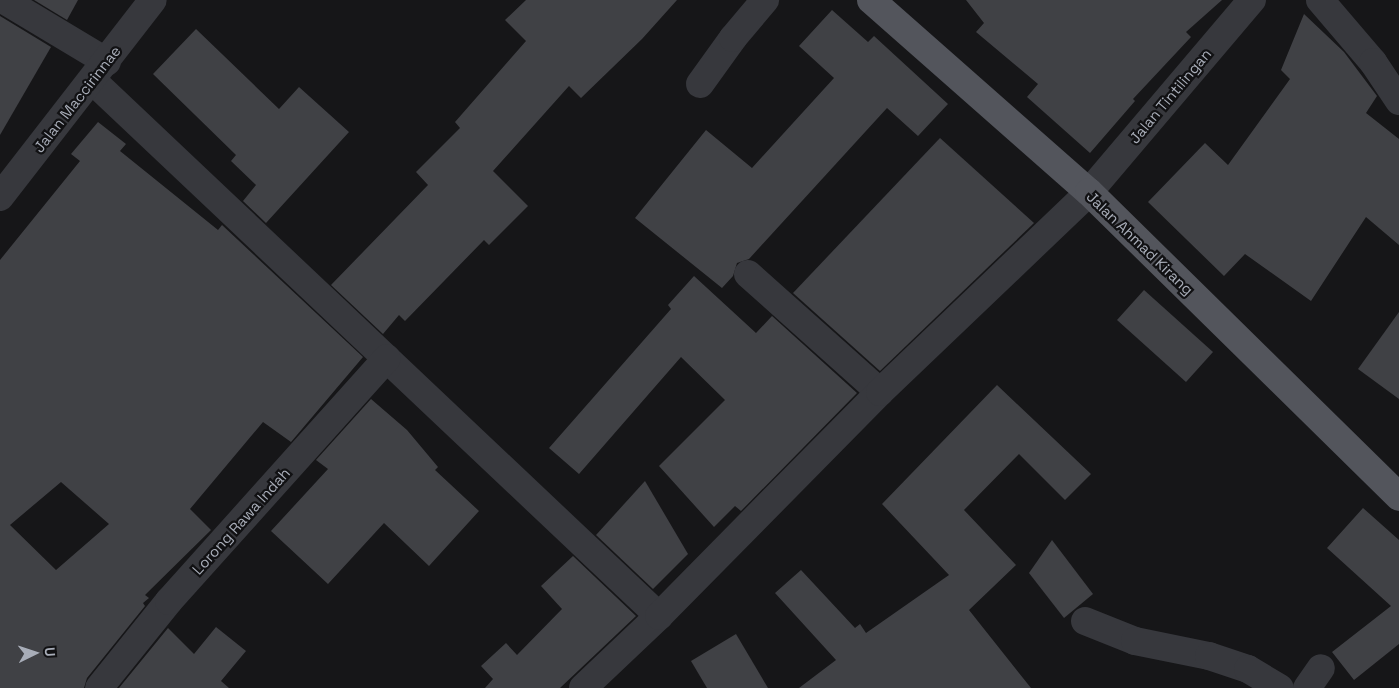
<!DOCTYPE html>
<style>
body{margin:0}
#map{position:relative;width:1399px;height:688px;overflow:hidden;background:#161618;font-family:"Space Grotesk",sans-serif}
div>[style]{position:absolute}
.building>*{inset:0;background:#404145}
.minor>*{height:28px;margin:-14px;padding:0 14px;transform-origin:14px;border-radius:14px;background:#37383d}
.major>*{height:28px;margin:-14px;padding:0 14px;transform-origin:14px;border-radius:14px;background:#53555c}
span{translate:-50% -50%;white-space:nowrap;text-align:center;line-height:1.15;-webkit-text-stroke:4.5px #111113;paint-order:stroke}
.street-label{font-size:15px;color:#a8adb8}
.north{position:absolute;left:10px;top:628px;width:50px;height:50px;-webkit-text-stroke:4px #111113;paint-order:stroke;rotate:86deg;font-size:14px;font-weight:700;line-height:20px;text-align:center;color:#a8adb8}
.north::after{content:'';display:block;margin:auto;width:18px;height:22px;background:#a8adb8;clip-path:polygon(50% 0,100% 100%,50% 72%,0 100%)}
</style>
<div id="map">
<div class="building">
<div style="clip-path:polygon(34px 0,78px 0,67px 20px)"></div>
<div style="clip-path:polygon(526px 0,677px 0,642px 39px,581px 98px,569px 86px,493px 171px,528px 206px,489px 245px,484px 240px,405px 321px,399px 315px,383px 334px,331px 285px,428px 185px,416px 172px,460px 128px,455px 122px,526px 41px,505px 20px)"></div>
<div style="clip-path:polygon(966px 0,1222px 0,1186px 32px,1191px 37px,1133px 99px,1135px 101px,1090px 153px,1027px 97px,1038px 84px,976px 32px,984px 23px)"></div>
<div style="clip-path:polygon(832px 10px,868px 42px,874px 36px,948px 104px,918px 136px,887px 108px,749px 259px,737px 263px,733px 276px,722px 288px,635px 218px,706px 130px,752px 168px,834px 78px,799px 46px)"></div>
<div style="clip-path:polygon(1304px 14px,1344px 52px,1377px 96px,1366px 113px,1399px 139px,1399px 245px,1366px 217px,1311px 301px,1245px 254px,1224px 276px,1148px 202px,1205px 143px,1228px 165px,1290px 79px,1281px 70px)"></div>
<div style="clip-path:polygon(0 16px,51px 47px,0 135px)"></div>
<div style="clip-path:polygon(196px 29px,279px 109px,299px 87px,349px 132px,266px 223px,243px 201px,256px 185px,231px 161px,236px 155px,153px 74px)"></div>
<div style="clip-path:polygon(evenodd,98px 122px,126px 144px,120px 151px,218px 230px,222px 225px,363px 357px,291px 442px,263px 422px,190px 509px,211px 530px,145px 595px,149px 598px,143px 603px,145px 606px,87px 678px,84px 688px,0 688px,0 260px,80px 161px,71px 154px,98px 122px,61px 482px,109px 524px,56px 570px,10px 525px,61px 482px)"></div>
<div style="clip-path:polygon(940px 138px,1034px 223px,880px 371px,793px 293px)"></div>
<div style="clip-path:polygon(694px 276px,756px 333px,772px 316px,857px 393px,741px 511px,735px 506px,714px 527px,659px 466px,725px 400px,681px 357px,579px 474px,549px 448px,671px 309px,668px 305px)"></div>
<div style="clip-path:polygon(1144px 290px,1213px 352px,1186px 382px,1117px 320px)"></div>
<div style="clip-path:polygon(1399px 312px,1399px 399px,1358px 369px)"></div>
<div style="clip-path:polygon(997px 385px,1091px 474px,1065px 500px,1019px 454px,964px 510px,1016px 565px,969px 610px,1031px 688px,799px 688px,836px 660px,775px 593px,801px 570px,855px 628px,860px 624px,866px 633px,949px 575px,882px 504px)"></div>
<div style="clip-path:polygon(371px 399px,407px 430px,438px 467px,435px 470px,479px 511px,429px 566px,384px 523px,328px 584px,271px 531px,328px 469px,316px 460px)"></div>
<div style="clip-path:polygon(645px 481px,688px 554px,653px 589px,596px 535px)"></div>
<div style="clip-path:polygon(1363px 508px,1399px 540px,1399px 644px,1354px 680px,1332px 652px,1391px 606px,1327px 548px)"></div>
<div style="clip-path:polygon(1052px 540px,1093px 594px,1064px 618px,1029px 573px)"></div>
<div style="clip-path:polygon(573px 556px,636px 616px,560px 688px,485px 688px,493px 679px,481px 666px,506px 643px,517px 655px,562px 609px,541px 586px)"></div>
<div style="clip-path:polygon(216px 627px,246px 651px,221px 681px,229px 688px,119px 688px,168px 628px,194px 654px)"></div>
<div style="clip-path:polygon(736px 634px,768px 688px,707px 688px,691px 661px)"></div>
</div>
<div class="minor">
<div style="left:4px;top:0;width:120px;rotate:31deg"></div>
<div style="left:1320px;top:0;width:82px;rotate:49.5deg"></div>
<div style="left:1373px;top:62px;width:47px;rotate:56.3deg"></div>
<div style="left:93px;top:81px;width:779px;rotate:43.39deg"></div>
<div style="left:700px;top:84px;width:57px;rotate:-54.3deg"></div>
<div style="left:733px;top:38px;width:50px;rotate:-49.9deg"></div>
<div style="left:0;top:197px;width:249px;rotate:-52.2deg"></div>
<div style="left:748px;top:274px;width:177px;rotate:41.8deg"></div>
<div style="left:1085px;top:621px;width:54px;rotate:21.8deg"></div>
<div style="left:1135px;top:641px;width:76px;rotate:11.5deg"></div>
<div style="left:1209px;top:656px;width:41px;rotate:18.4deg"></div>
<div style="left:1248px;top:669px;width:37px;rotate:31deg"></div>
<div style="left:99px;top:688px;width:112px;rotate:-51.2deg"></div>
<div style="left:169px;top:601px;width:326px;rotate:-48.1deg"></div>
<div style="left:583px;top:688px;width:105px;rotate:-43.5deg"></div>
<div style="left:659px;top:616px;width:315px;rotate:-45.4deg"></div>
<div style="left:880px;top:392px;width:289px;rotate:-43.7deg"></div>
<div style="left:1089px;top:192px;width:252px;rotate:-49.7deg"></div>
<div style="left:1307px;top:688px;width:24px;rotate:-55deg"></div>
</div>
<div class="major">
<div style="left:871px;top:0;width:290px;rotate:41.4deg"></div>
<div style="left:1089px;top:192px;width:435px;rotate:44.5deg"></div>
</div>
<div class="street-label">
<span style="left:1170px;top:96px;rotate:-50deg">Jalan Tintilingan</span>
<span style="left:77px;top:99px;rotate:-52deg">Jalan Maccirinnae</span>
<span style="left:1140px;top:243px;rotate:44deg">Jalan Ahmad Kirang</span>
<span style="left:241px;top:521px;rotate:-48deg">Lorong Rawa Indah</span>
</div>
<div class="north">U</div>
</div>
